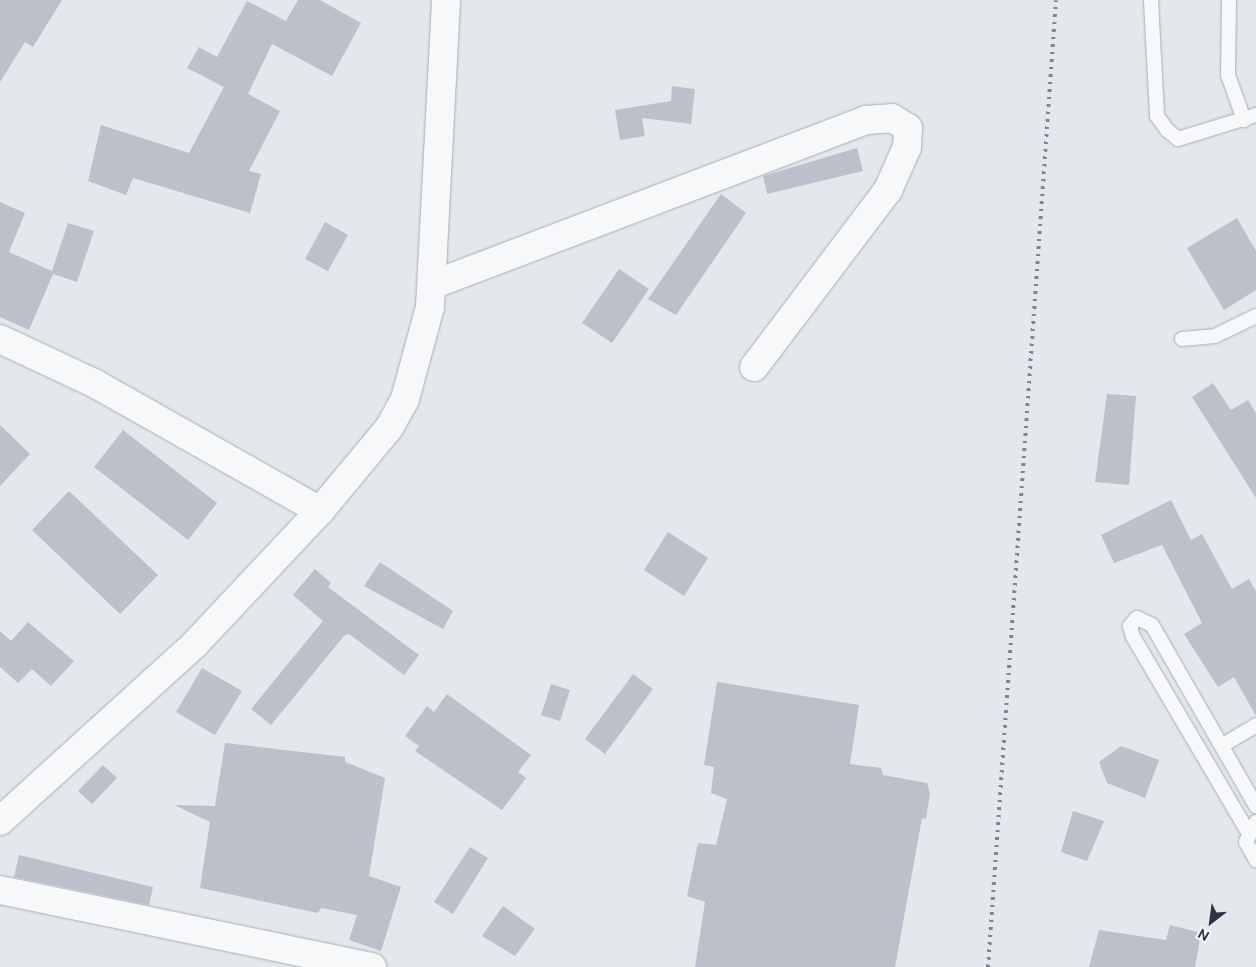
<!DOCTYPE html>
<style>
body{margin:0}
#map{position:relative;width:1256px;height:967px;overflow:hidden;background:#e4e7ec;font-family:Ubuntu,sans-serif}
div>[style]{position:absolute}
.building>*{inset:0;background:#bbc0ca}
.roads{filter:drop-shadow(0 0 1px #a9aeb7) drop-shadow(0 0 1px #a9aeb7)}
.lane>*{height:14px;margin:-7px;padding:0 7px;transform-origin:7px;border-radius:7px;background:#f7f8fa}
.street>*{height:28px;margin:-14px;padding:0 14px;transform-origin:14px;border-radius:14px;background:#f7f8fa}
.rail>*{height:4px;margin-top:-2px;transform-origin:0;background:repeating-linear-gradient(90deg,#7d8696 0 2.5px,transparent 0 7.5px)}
span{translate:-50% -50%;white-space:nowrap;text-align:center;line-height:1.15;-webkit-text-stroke:5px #f4f6f9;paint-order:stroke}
.north{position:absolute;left:1186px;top:897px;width:50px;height:50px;-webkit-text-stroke:4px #f4f6f9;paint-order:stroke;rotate:210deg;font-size:14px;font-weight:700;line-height:20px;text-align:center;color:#2b3445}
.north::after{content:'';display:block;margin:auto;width:18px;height:22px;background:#2b3445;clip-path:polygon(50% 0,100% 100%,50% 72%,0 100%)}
</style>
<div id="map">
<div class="building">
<div style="clip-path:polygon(0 0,62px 0,33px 47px,25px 42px,0 82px)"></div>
<div style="clip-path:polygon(298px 0,320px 0,361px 23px,332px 76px,272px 44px,248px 94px,280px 111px,249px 171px,261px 174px,250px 213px,133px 178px,126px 195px,88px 181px,101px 125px,189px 153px,224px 87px,187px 68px,199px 47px,217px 57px,247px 1px,286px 21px)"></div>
<div style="clip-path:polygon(672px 86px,695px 89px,691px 124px,642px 118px,645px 136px,620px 140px,615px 110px,671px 101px)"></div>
<div style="clip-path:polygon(857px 148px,863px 171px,767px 194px,763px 176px)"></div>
<div style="clip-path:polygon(721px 194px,746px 213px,676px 315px,648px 299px)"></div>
<div style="clip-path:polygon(0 202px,25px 213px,9px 252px,52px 271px,68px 223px,94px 231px,77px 282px,53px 274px,29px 330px,0 317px)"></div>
<div style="clip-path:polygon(1237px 218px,1256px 251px,1256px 290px,1224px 310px,1187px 248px)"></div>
<div style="clip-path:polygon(325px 222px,348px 235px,328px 271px,305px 259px)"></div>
<div style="clip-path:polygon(619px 269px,649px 289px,612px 343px,582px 323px)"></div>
<div style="clip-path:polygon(1213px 383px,1231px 410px,1248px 400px,1256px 413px,1256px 498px,1192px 397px)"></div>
<div style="clip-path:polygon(1107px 394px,1136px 396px,1129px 485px,1095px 482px)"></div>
<div style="clip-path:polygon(0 425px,30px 454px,0 486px)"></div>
<div style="clip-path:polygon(123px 430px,217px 503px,188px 540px,94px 467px)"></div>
<div style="clip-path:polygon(69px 491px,158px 575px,120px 614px,32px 530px)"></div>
<div style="clip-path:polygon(1171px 500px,1191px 540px,1202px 534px,1232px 589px,1249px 579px,1256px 591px,1256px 716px,1234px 677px,1218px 687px,1184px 634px,1202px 623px,1162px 545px,1114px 563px,1101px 535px)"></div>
<div style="clip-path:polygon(668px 532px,708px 558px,684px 596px,644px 570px)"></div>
<div style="clip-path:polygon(380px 562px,453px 611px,443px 629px,364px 586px)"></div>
<div style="clip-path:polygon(315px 569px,331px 583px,328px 587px,419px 655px,404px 675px,349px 634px,344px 636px,271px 725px,251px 709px,323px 621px,293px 595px)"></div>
<div style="clip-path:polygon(28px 622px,74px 661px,51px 686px,32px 669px,18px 683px,0 667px,0 631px,11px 641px)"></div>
<div style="clip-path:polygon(202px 668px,242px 691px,215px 735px,176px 712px)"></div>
<div style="clip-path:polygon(633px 674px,653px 689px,605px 754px,585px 739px)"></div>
<div style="clip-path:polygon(717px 682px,859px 705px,850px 764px,881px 768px,883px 775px,927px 783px,930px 794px,926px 819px,922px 818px,895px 967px,695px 967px,705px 902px,687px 896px,698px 843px,716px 845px,727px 799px,711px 793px,714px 767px,704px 765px)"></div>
<div style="clip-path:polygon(551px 684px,570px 690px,560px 721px,541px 715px)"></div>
<div style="clip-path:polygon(447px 694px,531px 755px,518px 772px,526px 778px,502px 810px,415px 751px,419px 746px,405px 736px,427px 706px,434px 712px)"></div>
<div style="clip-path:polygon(225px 743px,345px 757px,345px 762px,385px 778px,369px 876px,401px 887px,381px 951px,349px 940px,357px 915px,321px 908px,318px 913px,200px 888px,210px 822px,174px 805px,215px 806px)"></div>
<div style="clip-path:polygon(1121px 746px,1159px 760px,1145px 798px,1107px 783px,1099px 762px)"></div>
<div style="clip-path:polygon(103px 765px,117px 778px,92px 804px,78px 791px)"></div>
<div style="clip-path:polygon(1073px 811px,1104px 821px,1087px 861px,1061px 852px)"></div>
<div style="clip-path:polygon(470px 847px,488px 858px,453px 914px,434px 902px)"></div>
<div style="clip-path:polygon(19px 855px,153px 887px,149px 905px,14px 877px)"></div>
<div style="clip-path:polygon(503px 906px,535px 929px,515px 956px,482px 936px)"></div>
<div style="clip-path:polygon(1170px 925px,1201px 933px,1195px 967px,1089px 967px,1099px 930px,1166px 940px)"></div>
</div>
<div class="roads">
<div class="lane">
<div style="left:1151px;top:0;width:116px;rotate:87deg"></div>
<div style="left:1157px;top:116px;width:17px;rotate:54deg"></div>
<div style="left:1167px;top:130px;width:14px;rotate:39deg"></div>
<div style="left:1178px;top:139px;width:82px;rotate:-17.1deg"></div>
<div style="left:1229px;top:0;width:75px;rotate:90.8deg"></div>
<div style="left:1228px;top:75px;width:48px;rotate:70.4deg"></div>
<div style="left:1182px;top:339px;width:33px;rotate:-5deg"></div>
<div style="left:1215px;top:336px;width:46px;rotate:-26deg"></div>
<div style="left:1223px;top:745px;width:39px;rotate:-31deg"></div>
<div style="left:1256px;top:822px;width:22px;rotate:117deg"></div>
<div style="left:1246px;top:842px;width:21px;rotate:61deg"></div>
<div style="left:1248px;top:832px;width:226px;rotate:-120.5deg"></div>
<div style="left:1133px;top:637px;width:11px;rotate:-105deg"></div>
<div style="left:1130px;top:626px;width:11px;rotate:-49deg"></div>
<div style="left:1137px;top:618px;width:17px;rotate:25deg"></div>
<div style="left:1152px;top:625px;width:209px;rotate:60.1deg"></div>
</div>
<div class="street">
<div style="left:432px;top:285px;width:464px;rotate:-20.8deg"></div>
<div style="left:866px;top:120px;width:26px;rotate:-4deg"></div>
<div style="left:892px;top:118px;width:19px;rotate:32deg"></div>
<div style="left:908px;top:128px;width:19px;rotate:93deg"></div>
<div style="left:907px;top:147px;width:47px;rotate:113.8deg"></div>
<div style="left:888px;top:190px;width:222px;rotate:127.1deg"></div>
<div style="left:0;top:339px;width:104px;rotate:25.1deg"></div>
<div style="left:94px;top:383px;width:260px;rotate:29.5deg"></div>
<div style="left:0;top:821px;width:263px;rotate:-42.2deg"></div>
<div style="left:195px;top:644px;width:183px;rotate:-46.8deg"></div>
<div style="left:320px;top:511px;width:108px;rotate:-50.3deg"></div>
<div style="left:389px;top:428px;width:33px;rotate:-61deg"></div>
<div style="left:405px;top:399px;width:95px;rotate:-74.8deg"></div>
<div style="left:430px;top:307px;width:307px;rotate:-87deg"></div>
<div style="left:0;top:890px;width:380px;rotate:11.7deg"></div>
</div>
</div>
<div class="rail">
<div style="left:988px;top:967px;width:969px;rotate:-85.98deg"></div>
</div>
<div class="north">N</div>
</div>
